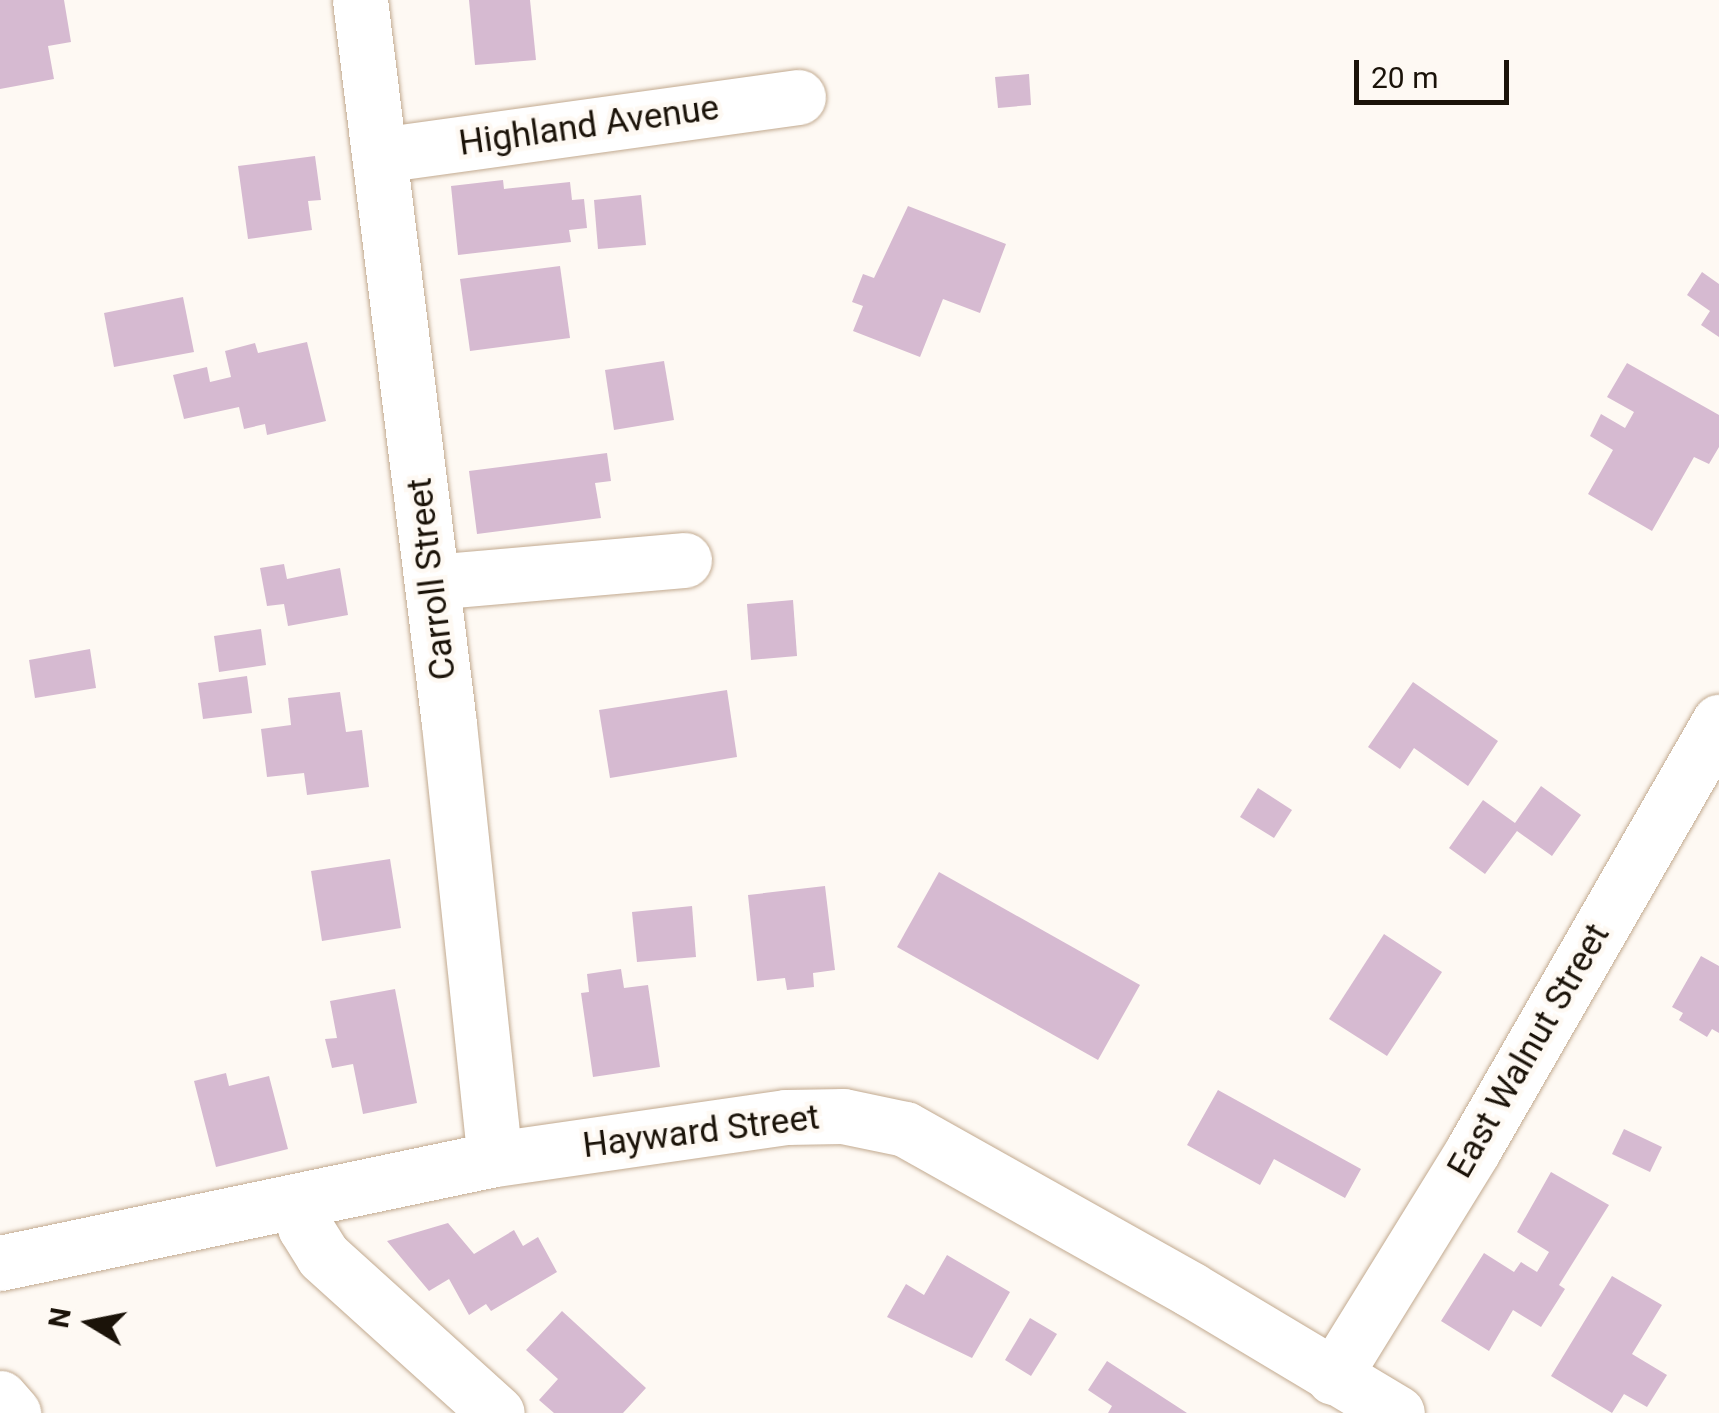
<!DOCTYPE html>
<style>
body{margin:0}
#map{position:relative;width:1719px;height:1413px;overflow:hidden;background:#fef9f3;font-family:Roboto,sans-serif}
div>[style]{position:absolute}
.building>*{inset:0;background:#d6bad1}
.roads{filter:drop-shadow(0 0 2px #c2aa90) drop-shadow(0 0 2px #c2aa90)}
.street>*{height:55px;margin:-27.5px;padding:0 27.5px;transform-origin:27.5px;border-radius:27.5px;background:#fff}
span{translate:-50% -50%;white-space:nowrap;text-align:center;line-height:1.15;-webkit-text-stroke:9px #fef9f3;paint-order:stroke}
.street-label{font-size:35px;color:#1b1309}
.north{position:absolute;left:40px;top:1273px;width:100px;height:100px;-webkit-text-stroke:8px #fef9f3;paint-order:stroke;rotate:280deg;font-size:28px;font-weight:700;line-height:40px;text-align:center;color:#1b1309}
.north::after{content:'';display:block;margin:auto;width:35px;height:45px;background:#1b1309;clip-path:polygon(50% 0,100% 100%,50% 72%,0 100%)}
.scale{position:absolute;left:1354px;top:60px;width:155px;height:45px;box-sizing:border-box;border:5px solid #1b1309;border-top:0;padding-left:12px;font-size:30px;line-height:35px;white-space:nowrap;color:#1b1309;-webkit-text-stroke:8px #fef9f3;paint-order:stroke}
</style>
<div id="map">
<div class="building">
<div style="clip-path:polygon(0 0,64px 0,71px 42px,48px 46px,54px 79px,0 89px)"></div>
<div style="clip-path:polygon(469px 0,530px 0,536px 60px,475px 65px)"></div>
<div style="clip-path:polygon(1029px 74px,1031px 105px,998px 108px,995px 77px)"></div>
<div style="clip-path:polygon(315px 156px,321px 200px,308px 201px,312px 230px,248px 239px,238px 166px)"></div>
<div style="clip-path:polygon(503px 180px,504px 189px,570px 182px,572px 200px,584px 199px,587px 228px,569px 230px,571px 242px,458px 255px,451px 186px)"></div>
<div style="clip-path:polygon(641px 195px,646px 245px,598px 249px,594px 200px)"></div>
<div style="clip-path:polygon(908px 206px,1006px 244px,980px 313px,943px 299px,920px 357px,853px 331px,863px 306px,852px 302px,863px 274px,874px 278px)"></div>
<div style="clip-path:polygon(560px 266px,570px 338px,470px 351px,460px 279px)"></div>
<div style="clip-path:polygon(1702px 272px,1719px 284px,1719px 337px,1701px 325px,1710px 311px,1687px 295px)"></div>
<div style="clip-path:polygon(183px 297px,194px 352px,114px 367px,104px 313px)"></div>
<div style="clip-path:polygon(307px 342px,326px 421px,267px 435px,265px 424px,244px 429px,239px 407px,184px 419px,173px 375px,207px 367px,210px 382px,231px 377px,225px 351px,255px 343px,258px 353px)"></div>
<div style="clip-path:polygon(664px 361px,674px 420px,614px 430px,605px 370px)"></div>
<div style="clip-path:polygon(1627px 363px,1719px 415px,1719px 447px,1709px 464px,1694px 457px,1652px 531px,1588px 494px,1613px 450px,1590px 436px,1601px 414px,1625px 428px,1634px 412px,1607px 397px)"></div>
<div style="clip-path:polygon(607px 453px,611px 481px,595px 483px,601px 518px,477px 534px,469px 471px)"></div>
<div style="clip-path:polygon(284px 564px,287px 579px,340px 568px,348px 615px,288px 626px,284px 604px,267px 606px,260px 568px)"></div>
<div style="clip-path:polygon(793px 600px,797px 656px,751px 660px,747px 604px)"></div>
<div style="clip-path:polygon(261px 629px,266px 665px,219px 672px,214px 636px)"></div>
<div style="clip-path:polygon(90px 649px,96px 688px,35px 698px,29px 660px)"></div>
<div style="clip-path:polygon(247px 676px,252px 713px,203px 719px,198px 683px)"></div>
<div style="clip-path:polygon(1413px 682px,1498px 741px,1468px 786px,1414px 748px,1400px 769px,1368px 747px)"></div>
<div style="clip-path:polygon(727px 690px,737px 757px,610px 778px,599px 710px)"></div>
<div style="clip-path:polygon(340px 692px,346px 732px,362px 730px,369px 787px,307px 795px,304px 773px,267px 777px,261px 729px,291px 725px,288px 698px)"></div>
<div style="clip-path:polygon(1541px 786px,1581px 815px,1552px 856px,1517px 831px,1485px 874px,1449px 848px,1483px 800px,1515px 823px)"></div>
<div style="clip-path:polygon(1258px 788px,1292px 810px,1274px 838px,1240px 817px)"></div>
<div style="clip-path:polygon(390px 859px,401px 928px,322px 941px,311px 871px)"></div>
<div style="clip-path:polygon(939px 872px,1140px 985px,1098px 1060px,897px 947px)"></div>
<div style="clip-path:polygon(825px 886px,835px 970px,813px 973px,814px 987px,787px 990px,785px 978px,757px 981px,748px 895px)"></div>
<div style="clip-path:polygon(692px 906px,696px 957px,637px 962px,632px 912px)"></div>
<div style="clip-path:polygon(1384px 934px,1442px 972px,1387px 1056px,1329px 1019px)"></div>
<div style="clip-path:polygon(1701px 956px,1719px 966px,1719px 1033px,1712px 1029px,1707px 1037px,1679px 1020px,1683px 1013px,1672px 1007px)"></div>
<div style="clip-path:polygon(621px 969px,624px 988px,648px 985px,660px 1067px,593px 1077px,581px 993px,589px 992px,587px 974px)"></div>
<div style="clip-path:polygon(395px 989px,417px 1103px,363px 1114px,353px 1064px,332px 1068px,325px 1039px,337px 1038px,330px 1001px)"></div>
<div style="clip-path:polygon(226px 1073px,229px 1086px,269px 1076px,288px 1149px,216px 1167px,194px 1081px)"></div>
<div style="clip-path:polygon(1218px 1090px,1361px 1169px,1345px 1198px,1274px 1159px,1260px 1185px,1187px 1145px)"></div>
<div style="clip-path:polygon(1624px 1129px,1662px 1147px,1650px 1172px,1612px 1154px)"></div>
<div style="clip-path:polygon(1551px 1172px,1609px 1205px,1559px 1285px,1565px 1289px,1541px 1327px,1513px 1310px,1489px 1351px,1441px 1321px,1484px 1253px,1514px 1272px,1521px 1262px,1537px 1272px,1549px 1252px,1517px 1232px)"></div>
<div style="clip-path:polygon(448px 1223px,474px 1254px,514px 1230px,523px 1246px,538px 1237px,557px 1272px,491px 1311px,486px 1304px,469px 1315px,449px 1279px,429px 1291px,387px 1241px)"></div>
<div style="clip-path:polygon(947px 1255px,1010px 1292px,972px 1358px,887px 1317px,906px 1284px,924px 1295px)"></div>
<div style="clip-path:polygon(1612px 1276px,1662px 1305px,1632px 1354px,1667px 1375px,1647px 1407px,1624px 1394px,1612px 1413px,1551px 1376px)"></div>
<div style="clip-path:polygon(562px 1311px,646px 1388px,623px 1413px,554px 1413px,539px 1400px,558px 1379px,526px 1350px)"></div>
<div style="clip-path:polygon(1030px 1318px,1057px 1334px,1031px 1376px,1005px 1360px)"></div>
<div style="clip-path:polygon(1107px 1361px,1187px 1413px,1108px 1413px,1112px 1406px,1088px 1390px)"></div>
</div>
<div class="roads">
<div class="street">
<div style="left:360px;top:0;width:729px;rotate:82.99deg"></div>
<div style="left:449px;top:724px;width:437px;rotate:84deg"></div>
<div style="left:380px;top:155px;width:422px;rotate:-7.9deg"></div>
<div style="left:432px;top:582px;width:253px;rotate:-5deg"></div>
<div style="left:299px;top:1201px;width:27px;rotate:77deg"></div>
<div style="left:305px;top:1227px;width:34px;rotate:58deg"></div>
<div style="left:323px;top:1256px;width:234px;rotate:42.1deg"></div>
<div style="left:0;top:1263px;width:506px;rotate:-11.87deg"></div>
<div style="left:495px;top:1159px;width:294px;rotate:-8.2deg"></div>
<div style="left:786px;top:1117px;width:57px;rotate:-1deg"></div>
<div style="left:843px;top:1116px;width:63px;rotate:11.8deg"></div>
<div style="left:905px;top:1129px;width:327px;rotate:29.3deg"></div>
<div style="left:1190px;top:1289px;width:241px;rotate:30.9deg"></div>
<div style="left:1333px;top:1377px;width:267px;rotate:-58.3deg"></div>
<div style="left:1473px;top:1150px;width:494px;rotate:-60.1deg"></div>
<div style="left:0;top:1398px;width:20px;rotate:49deg"></div>
</div>
</div>
<div class="street-label">
<span style="left:589px;top:126px;rotate:-8deg">Highland Avenue</span>
<span style="left:432px;top:579px;rotate:-97deg">Carroll Street</span>
<span style="left:1529px;top:1051px;rotate:-60deg">East Walnut Street</span>
<span style="left:701px;top:1132px;rotate:-7deg">Hayward Street</span>
</div>
<div class="north">N</div>
<div class="scale">20 m</div>
</div>
